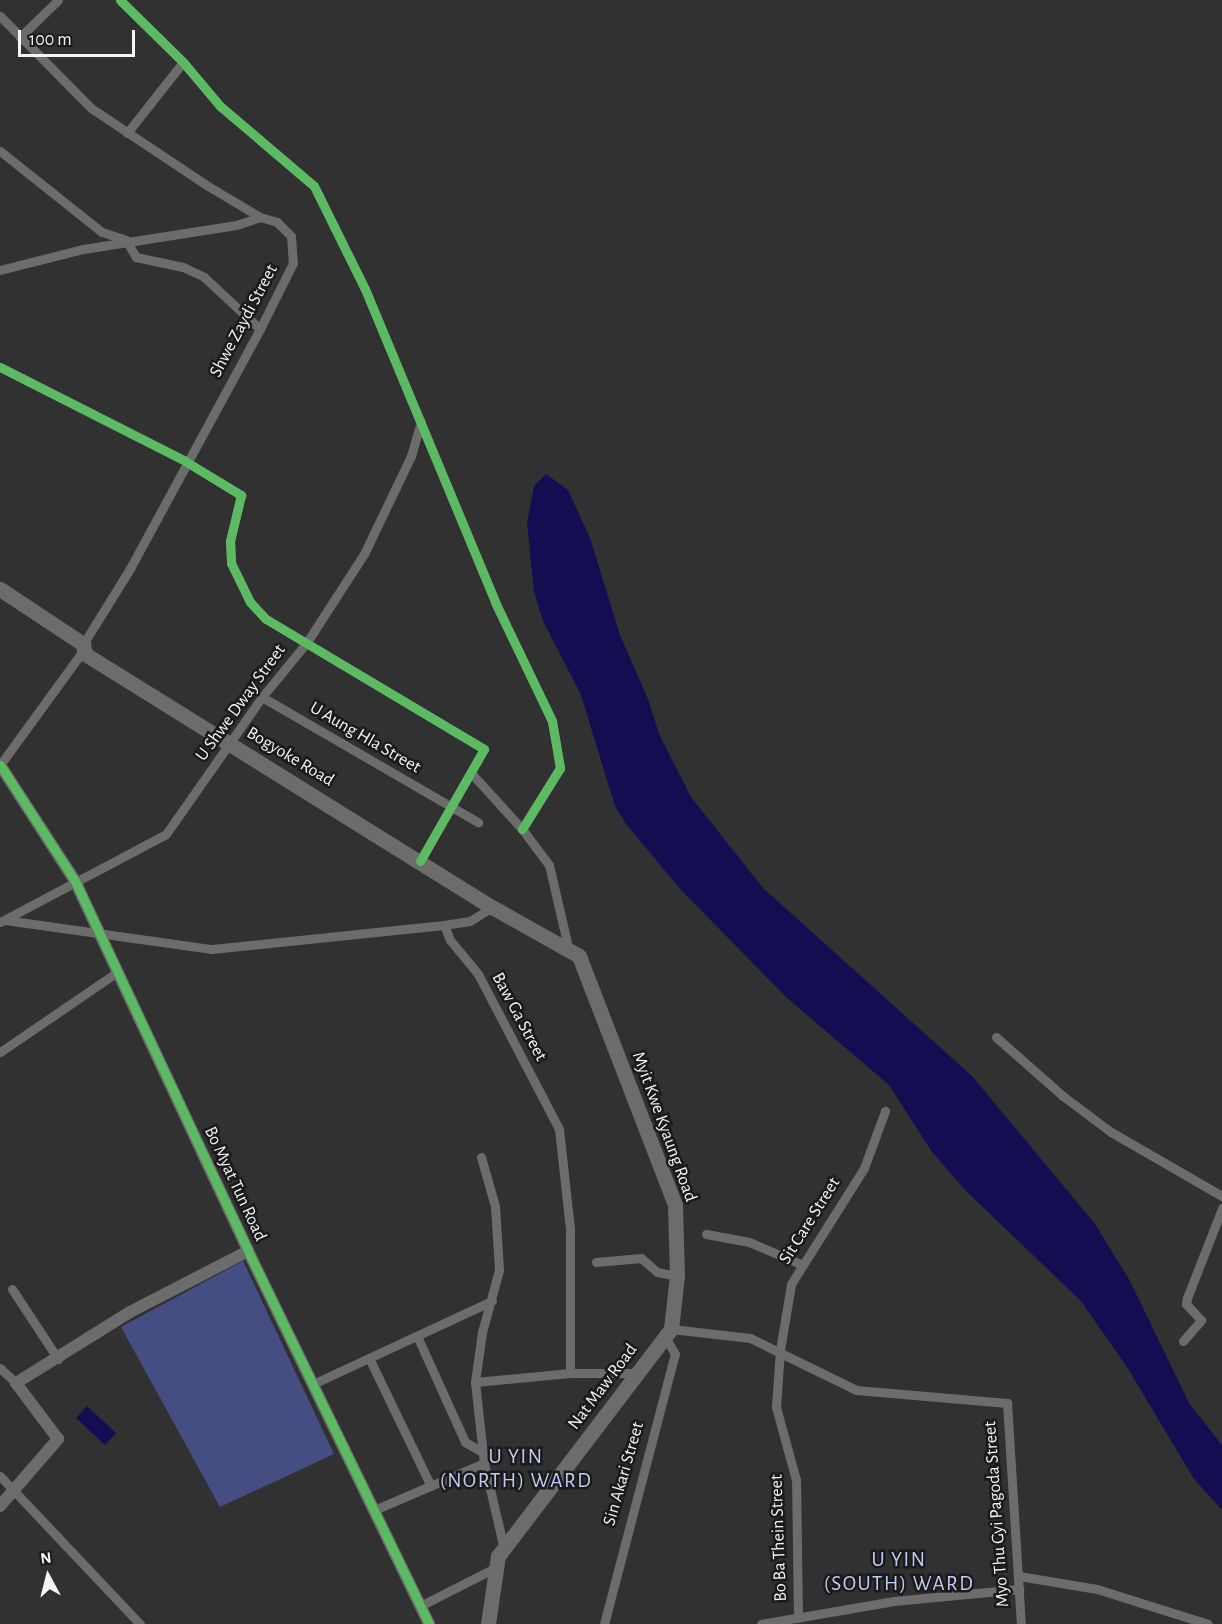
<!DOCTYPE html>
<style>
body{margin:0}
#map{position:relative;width:1222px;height:1624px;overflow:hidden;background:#313131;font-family:"Alegreya Sans",sans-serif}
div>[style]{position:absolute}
.green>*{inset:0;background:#454e83}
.water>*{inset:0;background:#130e51}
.minor>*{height:9px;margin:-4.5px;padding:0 4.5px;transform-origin:4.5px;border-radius:4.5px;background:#6b6c6b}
.tertiary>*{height:12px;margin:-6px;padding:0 6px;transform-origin:6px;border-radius:6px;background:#6b6c6b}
.primary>*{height:15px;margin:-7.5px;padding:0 7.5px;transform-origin:7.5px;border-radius:7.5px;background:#6c6c6c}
.cycleway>*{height:9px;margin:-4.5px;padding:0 4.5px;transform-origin:4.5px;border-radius:4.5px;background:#5cba63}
span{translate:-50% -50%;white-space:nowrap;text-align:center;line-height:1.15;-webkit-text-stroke:5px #191a19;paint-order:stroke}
.street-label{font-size:18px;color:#f4f5f4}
.quarter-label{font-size:21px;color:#c2cdf7;letter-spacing:1.5px}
.north{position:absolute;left:18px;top:1546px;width:60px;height:60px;-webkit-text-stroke:4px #191a19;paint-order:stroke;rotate:353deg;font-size:16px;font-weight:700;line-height:24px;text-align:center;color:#f4f5f4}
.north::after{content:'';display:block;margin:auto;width:21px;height:27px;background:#f4f5f4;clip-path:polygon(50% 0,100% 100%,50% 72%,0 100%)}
.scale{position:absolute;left:18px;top:30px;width:117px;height:27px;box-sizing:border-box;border:3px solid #f4f5f4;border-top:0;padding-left:8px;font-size:18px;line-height:21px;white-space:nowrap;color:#f4f5f4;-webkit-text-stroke:4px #191a19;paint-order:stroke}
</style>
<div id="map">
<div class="green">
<div style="clip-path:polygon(243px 1261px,334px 1454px,220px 1507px,121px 1327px)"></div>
</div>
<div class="water">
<div style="clip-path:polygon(546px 474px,568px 490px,590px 538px,620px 635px,648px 699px,659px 734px,691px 797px,763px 888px,972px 1076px,1095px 1224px,1130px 1281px,1189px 1403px,1222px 1445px,1222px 1510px,1194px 1479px,1127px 1367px,1081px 1301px,966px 1191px,932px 1152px,889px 1085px,786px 997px,681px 890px,626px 824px,615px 806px,581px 695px,543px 621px,534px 592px,527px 523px,534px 486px)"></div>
<div style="clip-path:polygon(87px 1406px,116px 1433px,105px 1445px,76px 1418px)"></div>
</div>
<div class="minor">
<div style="left:120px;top:0;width:88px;rotate:44.5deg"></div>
<div style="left:183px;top:62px;width:57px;rotate:49.9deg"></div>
<div style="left:220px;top:106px;width:123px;rotate:40.4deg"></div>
<div style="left:314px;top:186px;width:115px;rotate:63.7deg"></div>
<div style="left:365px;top:289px;width:339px;rotate:67.4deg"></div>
<div style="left:495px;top:602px;width:132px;rotate:64.4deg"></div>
<div style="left:552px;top:721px;width:48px;rotate:80.3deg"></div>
<div style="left:560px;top:768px;width:72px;rotate:121.9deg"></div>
<div style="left:0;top:16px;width:129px;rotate:45.3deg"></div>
<div style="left:91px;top:108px;width:141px;rotate:33.7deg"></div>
<div style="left:208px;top:186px;width:61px;rotate:30.8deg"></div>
<div style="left:260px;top:217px;width:18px;rotate:16deg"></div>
<div style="left:277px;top:222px;width:20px;rotate:45deg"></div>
<div style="left:291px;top:236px;width:27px;rotate:86deg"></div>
<div style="left:293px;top:263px;width:74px;rotate:116.6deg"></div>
<div style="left:260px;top:329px;width:271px;rotate:118.5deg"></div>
<div style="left:131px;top:567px;width:91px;rotate:121.9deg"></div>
<div style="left:20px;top:37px;width:53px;rotate:-44.2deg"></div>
<div style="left:127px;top:133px;width:90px;rotate:-51.7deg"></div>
<div style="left:0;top:151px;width:130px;rotate:38.5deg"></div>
<div style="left:102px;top:232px;width:25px;rotate:18deg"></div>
<div style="left:126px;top:240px;width:20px;rotate:60deg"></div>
<div style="left:136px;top:257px;width:48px;rotate:12deg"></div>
<div style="left:183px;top:267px;width:23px;rotate:25deg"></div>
<div style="left:204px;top:277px;width:76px;rotate:42.9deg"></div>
<div style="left:0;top:270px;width:86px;rotate:-14.2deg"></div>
<div style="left:83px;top:249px;width:155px;rotate:-8.9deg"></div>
<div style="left:236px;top:225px;width:25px;rotate:-18deg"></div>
<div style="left:0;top:367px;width:208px;rotate:26.9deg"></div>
<div style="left:185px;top:461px;width:66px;rotate:31.3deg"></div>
<div style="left:241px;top:495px;width:47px;rotate:103.4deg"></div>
<div style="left:230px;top:541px;width:22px;rotate:87deg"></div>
<div style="left:231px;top:563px;width:43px;rotate:64deg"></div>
<div style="left:250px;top:602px;width:23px;rotate:47deg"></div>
<div style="left:266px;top:619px;width:254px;rotate:30.8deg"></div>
<div style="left:484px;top:749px;width:129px;rotate:119.7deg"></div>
<div style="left:262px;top:697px;width:250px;rotate:30.1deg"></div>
<div style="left:0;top:765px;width:140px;rotate:-54deg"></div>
<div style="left:472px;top:774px;width:74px;rotate:47.7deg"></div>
<div style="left:522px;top:829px;width:45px;rotate:53.1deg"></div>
<div style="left:549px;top:865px;width:88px;rotate:76.9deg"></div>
<div style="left:5px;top:920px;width:209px;rotate:8deg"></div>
<div style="left:212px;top:949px;width:233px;rotate:-5.9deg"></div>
<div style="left:444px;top:925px;width:26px;rotate:-9deg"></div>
<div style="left:470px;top:921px;width:26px;rotate:-32deg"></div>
<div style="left:0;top:922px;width:188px;rotate:-27.9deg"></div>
<div style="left:166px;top:834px;width:167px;rotate:-55deg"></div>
<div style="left:262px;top:697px;width:71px;rotate:-50.7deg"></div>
<div style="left:307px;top:642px;width:105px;rotate:-57.1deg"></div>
<div style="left:364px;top:554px;width:109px;rotate:-64.4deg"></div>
<div style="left:411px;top:456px;width:36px;rotate:-74deg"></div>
<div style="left:444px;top:925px;width:16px;rotate:68deg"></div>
<div style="left:450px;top:940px;width:44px;rotate:50.5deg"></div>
<div style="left:478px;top:974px;width:175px;rotate:62.4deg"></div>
<div style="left:559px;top:1129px;width:101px;rotate:83.7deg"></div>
<div style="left:570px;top:1229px;width:144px;rotate:90deg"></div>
<div style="left:996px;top:1037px;width:89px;rotate:41.4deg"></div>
<div style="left:1063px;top:1096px;width:60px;rotate:36.9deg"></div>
<div style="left:1111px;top:1132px;width:128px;rotate:30deg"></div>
<div style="left:0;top:1052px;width:140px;rotate:-34.3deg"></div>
<div style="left:481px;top:1157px;width:51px;rotate:74.1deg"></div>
<div style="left:495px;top:1206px;width:64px;rotate:86.4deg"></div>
<div style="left:499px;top:1270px;width:64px;rotate:105.3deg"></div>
<div style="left:482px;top:1332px;width:50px;rotate:98deg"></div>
<div style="left:475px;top:1382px;width:81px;rotate:83.7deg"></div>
<div style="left:484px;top:1463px;width:88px;rotate:76.9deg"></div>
<div style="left:706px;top:1234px;width:44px;rotate:10.5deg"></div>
<div style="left:749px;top:1242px;width:56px;rotate:22.9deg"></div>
<div style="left:596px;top:1262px;width:45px;rotate:-5.1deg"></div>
<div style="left:641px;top:1258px;width:21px;rotate:41deg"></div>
<div style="left:657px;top:1272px;width:20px;rotate:11deg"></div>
<div style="left:12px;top:1289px;width:84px;rotate:56.7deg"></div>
<div style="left:671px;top:1329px;width:80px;rotate:6.5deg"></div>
<div style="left:750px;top:1338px;width:118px;rotate:26.1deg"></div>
<div style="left:856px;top:1390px;width:152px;rotate:4.9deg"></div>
<div style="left:1007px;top:1403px;width:221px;rotate:86.4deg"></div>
<div style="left:417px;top:1336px;width:116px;rotate:65.6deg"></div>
<div style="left:465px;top:1442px;width:20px;rotate:30deg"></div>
<div style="left:1183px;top:1341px;width:28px;rotate:-49deg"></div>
<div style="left:1201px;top:1320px;width:22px;rotate:-133deg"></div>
<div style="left:1186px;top:1304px;width:6px;rotate:-81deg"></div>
<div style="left:1187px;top:1298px;width:97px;rotate:-68.7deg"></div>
<div style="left:369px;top:1358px;width:142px;rotate:64.2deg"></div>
<div style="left:0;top:1368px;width:22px;rotate:43deg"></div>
<div style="left:475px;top:1382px;width:95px;rotate:-5.4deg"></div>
<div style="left:570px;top:1373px;width:65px"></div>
<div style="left:315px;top:1383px;width:195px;rotate:-24.9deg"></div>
<div style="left:0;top:1476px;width:204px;rotate:46.6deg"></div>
<div style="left:374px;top:1510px;width:120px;rotate:-23.1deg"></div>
<div style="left:1019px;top:1576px;width:79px;rotate:9.5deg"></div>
<div style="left:1097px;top:1589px;width:116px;rotate:17.5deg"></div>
<div style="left:420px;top:1606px;width:84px;rotate:-26.9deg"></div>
<div style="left:798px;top:1618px;width:138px;rotate:-90.8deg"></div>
<div style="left:796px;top:1480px;width:76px;rotate:-105.3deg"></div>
<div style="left:776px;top:1407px;width:57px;rotate:-86deg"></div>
<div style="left:780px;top:1350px;width:67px;rotate:-80.5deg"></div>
<div style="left:791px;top:1284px;width:137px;rotate:-57.8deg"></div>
<div style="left:864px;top:1168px;width:61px;rotate:-69.8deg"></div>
<div style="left:604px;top:1624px;width:279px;rotate:-75.3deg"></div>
<div style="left:675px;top:1354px;width:20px;rotate:-120deg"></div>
<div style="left:761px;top:1624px;width:135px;rotate:-9.8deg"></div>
<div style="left:894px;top:1601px;width:126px;rotate:-5.5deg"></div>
</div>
<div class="tertiary">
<div style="left:0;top:765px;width:138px;rotate:57.1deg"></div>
<div style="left:75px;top:881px;width:408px;rotate:64.9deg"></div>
<div style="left:248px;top:1251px;width:415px;rotate:64.1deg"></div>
<div style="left:0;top:1506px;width:89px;rotate:-49.1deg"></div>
<div style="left:58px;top:1439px;width:70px;rotate:-126.9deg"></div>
<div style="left:16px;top:1383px;width:134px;rotate:-31.9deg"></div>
<div style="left:130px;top:1312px;width:133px;rotate:-27.3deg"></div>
</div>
<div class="primary">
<div style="left:0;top:589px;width:100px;rotate:33.5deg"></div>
<div style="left:83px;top:644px;width:10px;rotate:79deg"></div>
<div style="left:85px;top:654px;width:479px;rotate:31.9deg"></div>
<div style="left:492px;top:907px;width:100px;rotate:29.4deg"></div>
<div style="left:579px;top:956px;width:267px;rotate:68.9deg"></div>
<div style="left:675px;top:1205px;width:71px;rotate:88.4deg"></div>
<div style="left:677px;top:1276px;width:53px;rotate:96.5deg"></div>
<div style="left:671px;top:1329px;width:285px;rotate:127.3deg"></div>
<div style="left:498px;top:1556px;width:69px;rotate:98.4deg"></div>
</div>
<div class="cycleway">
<div style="left:120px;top:0;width:88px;rotate:44.5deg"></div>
<div style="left:183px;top:62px;width:57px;rotate:49.9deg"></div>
<div style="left:220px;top:106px;width:123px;rotate:40.4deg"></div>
<div style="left:314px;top:186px;width:115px;rotate:63.7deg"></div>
<div style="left:365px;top:289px;width:339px;rotate:67.4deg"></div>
<div style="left:495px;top:602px;width:132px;rotate:64.4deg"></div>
<div style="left:552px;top:721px;width:48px;rotate:80.3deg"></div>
<div style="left:560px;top:768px;width:72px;rotate:121.9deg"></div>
<div style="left:0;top:367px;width:208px;rotate:26.9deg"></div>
<div style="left:185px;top:461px;width:66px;rotate:31.3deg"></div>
<div style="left:241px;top:495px;width:47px;rotate:103.4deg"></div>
<div style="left:230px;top:541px;width:22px;rotate:87deg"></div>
<div style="left:231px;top:563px;width:43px;rotate:64deg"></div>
<div style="left:250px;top:602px;width:23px;rotate:47deg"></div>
<div style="left:266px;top:619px;width:254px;rotate:30.8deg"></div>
<div style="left:484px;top:749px;width:129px;rotate:119.7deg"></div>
<div style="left:0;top:765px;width:138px;rotate:57.1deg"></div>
<div style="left:75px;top:881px;width:408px;rotate:64.9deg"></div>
<div style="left:248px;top:1251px;width:415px;rotate:64.1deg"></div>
</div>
<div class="street-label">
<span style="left:244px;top:321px;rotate:-62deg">Shwe Zaydi Street</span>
<span style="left:241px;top:703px;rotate:-54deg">U Shwe Dway Street</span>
<span style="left:365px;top:738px;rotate:30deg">U Aung Hla Street</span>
<span style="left:290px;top:757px;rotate:31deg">Bogyoke Road</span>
<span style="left:519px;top:1017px;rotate:62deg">Baw Ga Street</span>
<span style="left:664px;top:1127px;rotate:70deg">Myit Kwe Kyaung Road</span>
<span style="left:235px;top:1184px;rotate:65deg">Bo Myat Tun Road</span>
<span style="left:810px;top:1221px;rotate:-58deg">Sit Care Street</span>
<span style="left:603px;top:1387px;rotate:-53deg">Nat Maw Road</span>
<span style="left:624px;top:1474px;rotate:-74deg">Sin Akari Street</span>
<span style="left:997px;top:1514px;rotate:-94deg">Myo Thu Gyi Pagoda Street</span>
<span style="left:779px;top:1538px;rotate:-92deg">Bo Ba Thein Street</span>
</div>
<div class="quarter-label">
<span style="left:516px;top:1469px">U YIN<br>(NORTH) WARD</span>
<span style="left:899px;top:1572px">U YIN<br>(SOUTH) WARD</span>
</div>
<div class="north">N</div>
<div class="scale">100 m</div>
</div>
